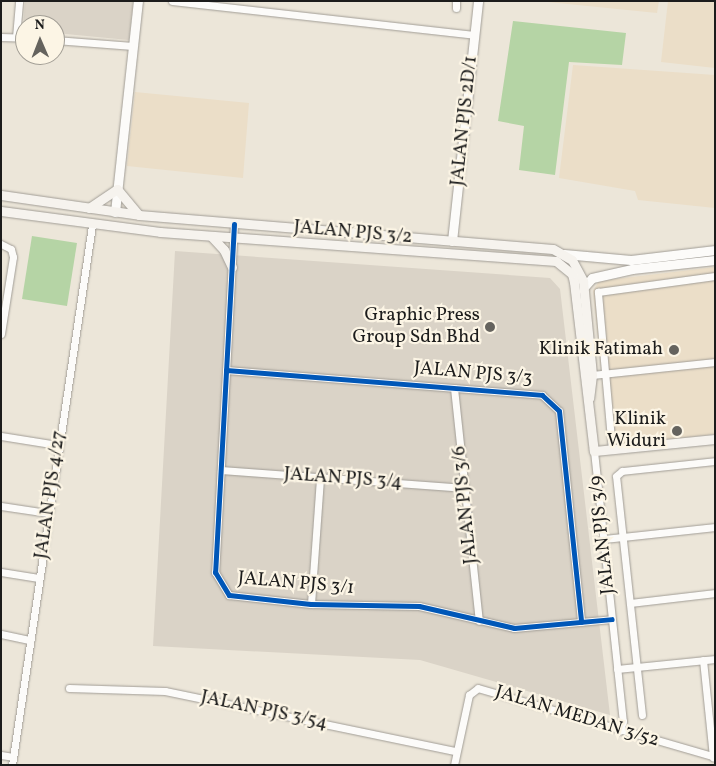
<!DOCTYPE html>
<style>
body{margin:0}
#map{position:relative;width:716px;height:766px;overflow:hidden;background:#ece6d9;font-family:Vollkorn,serif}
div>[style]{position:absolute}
.built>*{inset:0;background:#ebdec8}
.industrial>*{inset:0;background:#dad3c7}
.green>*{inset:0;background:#b5d4a5}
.roads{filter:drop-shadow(0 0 1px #a19d96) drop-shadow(0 0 1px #a19d96)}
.minor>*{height:7px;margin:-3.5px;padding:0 3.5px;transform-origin:3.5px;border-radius:3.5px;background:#fcfbf9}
.tertiary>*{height:9px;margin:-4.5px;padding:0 4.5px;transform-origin:4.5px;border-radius:4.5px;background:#fcfbf9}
.secondary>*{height:9px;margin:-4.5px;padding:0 4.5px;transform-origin:4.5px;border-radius:4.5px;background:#f6f3ee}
.cycleway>*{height:5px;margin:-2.5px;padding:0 2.5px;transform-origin:2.5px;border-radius:2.5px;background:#0057b8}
.dots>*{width:14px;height:14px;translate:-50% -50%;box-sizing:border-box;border:2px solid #fcf5e5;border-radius:50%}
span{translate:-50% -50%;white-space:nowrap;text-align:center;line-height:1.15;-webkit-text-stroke:4.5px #fcf5e5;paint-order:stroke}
.street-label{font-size:19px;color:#1c1c1c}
.poi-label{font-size:19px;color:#1c1c1c}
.right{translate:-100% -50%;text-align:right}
.frame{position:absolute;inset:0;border:2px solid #1c1c1c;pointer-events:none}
.north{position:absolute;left:15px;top:15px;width:50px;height:50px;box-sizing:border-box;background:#fcf5e5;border:1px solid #a29e95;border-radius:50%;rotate:359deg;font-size:14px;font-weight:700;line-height:20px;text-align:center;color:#1c1c1c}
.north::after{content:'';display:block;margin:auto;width:18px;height:22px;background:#65635e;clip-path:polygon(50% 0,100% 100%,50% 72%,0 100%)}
</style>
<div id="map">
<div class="built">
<div style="clip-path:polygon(538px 1px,659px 1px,657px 13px)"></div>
<div style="clip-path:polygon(668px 1px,715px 1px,715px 68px,661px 62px)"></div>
<div style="clip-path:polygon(573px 65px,715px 75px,715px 208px,638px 200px,635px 191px,559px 178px)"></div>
<div style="clip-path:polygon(135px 92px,249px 103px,243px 178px,127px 166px)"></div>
<div style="clip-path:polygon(715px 267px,715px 434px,616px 446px,609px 441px,593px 291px,599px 281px)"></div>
</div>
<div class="industrial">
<div style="clip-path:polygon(25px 1px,133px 1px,129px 40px,55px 33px,55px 25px,25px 25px,23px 30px)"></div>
<div style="clip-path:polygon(175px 251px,550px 278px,560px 289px,610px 715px,420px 660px,153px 646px)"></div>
</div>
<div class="green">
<div style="clip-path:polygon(513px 21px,626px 33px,622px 65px,569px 62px,555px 175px,519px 170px,524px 126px,498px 121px)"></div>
<div style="clip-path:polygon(32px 236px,77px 243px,67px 306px,22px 299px)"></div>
</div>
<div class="roads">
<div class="minor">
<div style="left:172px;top:1px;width:304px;rotate:6.4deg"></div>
<div style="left:456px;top:8px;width:7px;rotate:-90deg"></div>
<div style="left:1px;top:37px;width:24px;rotate:2deg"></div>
<div style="left:16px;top:37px;width:36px;rotate:-85deg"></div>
<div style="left:55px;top:40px;width:78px;rotate:4.4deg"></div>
<div style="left:234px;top:224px;width:349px;rotate:93.1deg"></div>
<div style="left:215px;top:572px;width:27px;rotate:59deg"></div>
<div style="left:229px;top:595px;width:82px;rotate:6.3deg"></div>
<div style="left:311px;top:604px;width:108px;rotate:1.1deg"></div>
<div style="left:419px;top:606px;width:98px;rotate:13deg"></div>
<div style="left:514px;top:628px;width:98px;rotate:-5.2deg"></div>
<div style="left:1px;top:244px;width:11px;rotate:27deg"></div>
<div style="left:11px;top:249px;width:8px;rotate:76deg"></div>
<div style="left:13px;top:257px;width:78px;rotate:98.9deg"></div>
<div style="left:226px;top:370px;width:317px;rotate:4.5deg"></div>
<div style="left:542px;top:395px;width:23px;rotate:43deg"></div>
<div style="left:559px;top:411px;width:212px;rotate:84deg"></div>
<div style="left:592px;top:375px;width:124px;rotate:-6deg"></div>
<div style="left:454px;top:388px;width:234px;rotate:83.9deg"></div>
<div style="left:1px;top:436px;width:57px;rotate:9.1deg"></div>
<div style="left:612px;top:450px;width:159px;rotate:-95.1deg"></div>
<div style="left:598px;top:292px;width:118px;rotate:-7.8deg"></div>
<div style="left:594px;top:451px;width:272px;rotate:83.9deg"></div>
<div style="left:623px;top:721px;width:10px;rotate:107deg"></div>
<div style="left:221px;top:470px;width:245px;rotate:4.2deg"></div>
<div style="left:1px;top:506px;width:48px;rotate:8.5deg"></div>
<div style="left:604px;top:539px;width:112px;rotate:-6.2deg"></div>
<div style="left:1px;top:572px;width:38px;rotate:9deg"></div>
<div style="left:630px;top:603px;width:86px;rotate:-6.7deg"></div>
<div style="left:311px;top:604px;width:127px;rotate:-85.9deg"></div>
<div style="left:1px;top:634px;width:30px;rotate:12deg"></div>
<div style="left:703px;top:660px;width:98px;rotate:84.1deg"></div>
<div style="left:617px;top:669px;width:99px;rotate:-5.8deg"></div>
<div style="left:69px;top:688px;width:96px;rotate:1.8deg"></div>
<div style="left:165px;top:691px;width:297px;rotate:11.7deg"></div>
<div style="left:642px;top:715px;width:240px;rotate:-96.2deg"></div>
<div style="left:616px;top:476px;width:8px;rotate:-40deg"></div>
<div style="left:622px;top:471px;width:94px;rotate:-6.1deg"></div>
<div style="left:1px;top:755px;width:12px;rotate:9deg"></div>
<div style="left:12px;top:765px;width:546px;rotate:-81.57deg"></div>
<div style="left:454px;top:765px;width:72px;rotate:-77.9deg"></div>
<div style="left:469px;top:695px;width:11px;rotate:-38deg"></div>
<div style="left:478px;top:688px;width:247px;rotate:16.2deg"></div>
</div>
<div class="tertiary">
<div style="left:115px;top:212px;width:212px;rotate:-83.8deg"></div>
<div style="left:452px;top:241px;width:241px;rotate:-83.8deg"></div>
<div style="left:564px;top:254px;width:67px;rotate:5.1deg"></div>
<div style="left:631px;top:260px;width:85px;rotate:-6.8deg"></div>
<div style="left:584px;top:287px;width:12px;rotate:-48deg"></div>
<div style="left:592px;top:278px;width:41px;rotate:-12.7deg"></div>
<div style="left:632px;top:269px;width:83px;rotate:-6.2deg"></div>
</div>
<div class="secondary">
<div style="left:1px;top:195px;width:139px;rotate:8.2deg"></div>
<div style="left:139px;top:215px;width:415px;rotate:4.7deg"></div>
<div style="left:553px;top:249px;width:22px;rotate:30deg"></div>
<div style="left:572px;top:260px;width:24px;rotate:62deg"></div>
<div style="left:583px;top:281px;width:94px;rotate:84.5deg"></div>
<div style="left:592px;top:375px;width:23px;rotate:97deg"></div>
<div style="left:89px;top:208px;width:34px;rotate:-34deg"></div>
<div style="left:117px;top:189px;width:34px;rotate:50deg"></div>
<div style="left:1px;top:211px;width:160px;rotate:7.5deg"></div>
<div style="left:160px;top:232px;width:397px;rotate:4.2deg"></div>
<div style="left:556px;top:261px;width:21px;rotate:39deg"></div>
<div style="left:572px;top:274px;width:8px;rotate:76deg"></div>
<div style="left:574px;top:282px;width:170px;rotate:83.3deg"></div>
<div style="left:594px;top:451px;width:122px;rotate:-5.7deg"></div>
<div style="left:211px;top:236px;width:19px;rotate:47deg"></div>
<div style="left:224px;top:250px;width:19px;rotate:65deg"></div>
</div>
</div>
<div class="cycleway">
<div style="left:234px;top:224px;width:349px;rotate:93.1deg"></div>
<div style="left:215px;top:572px;width:27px;rotate:59deg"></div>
<div style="left:229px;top:595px;width:82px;rotate:6.3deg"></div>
<div style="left:311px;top:604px;width:108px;rotate:1.1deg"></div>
<div style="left:419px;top:606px;width:98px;rotate:13deg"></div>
<div style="left:514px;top:628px;width:98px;rotate:-5.2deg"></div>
<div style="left:226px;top:370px;width:317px;rotate:4.5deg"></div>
<div style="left:542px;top:395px;width:23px;rotate:43deg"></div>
<div style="left:559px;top:411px;width:212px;rotate:84deg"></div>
</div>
<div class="dots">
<div style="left:490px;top:327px;background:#65635e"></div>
<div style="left:674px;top:350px;background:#65635e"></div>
<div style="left:677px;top:431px;background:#65635e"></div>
</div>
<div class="street-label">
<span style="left:465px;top:121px;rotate:-84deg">JALAN PJS 2D/1</span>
<span style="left:353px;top:233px;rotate:5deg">JALAN PJS 3/2</span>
<span style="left:473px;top:374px;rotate:5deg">JALAN PJS 3/3</span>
<span style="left:343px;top:479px;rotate:4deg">JALAN PJS 3/4</span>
<span style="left:51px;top:495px;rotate:-82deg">JALAN PJS 4/27</span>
<span style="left:466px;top:505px;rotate:-96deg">JALAN PJS 3/6</span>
<span style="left:603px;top:535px;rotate:-96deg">JALAN PJS 3/9</span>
<span style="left:296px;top:584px;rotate:5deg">JALAN PJS 3/1</span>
<span style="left:264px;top:711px;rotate:12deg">JALAN PJS 3/54</span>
<span style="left:577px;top:717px;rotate:17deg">JALAN MEDAN 3/52</span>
</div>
<div class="poi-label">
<span class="right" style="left:480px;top:327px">Graphic Press<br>Group Sdn Bhd</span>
<span class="right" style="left:663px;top:350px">Klinik Fatimah</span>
<span class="right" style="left:666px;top:431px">Klinik<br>Widuri</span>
</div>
<div class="frame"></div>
<div class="north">N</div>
</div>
